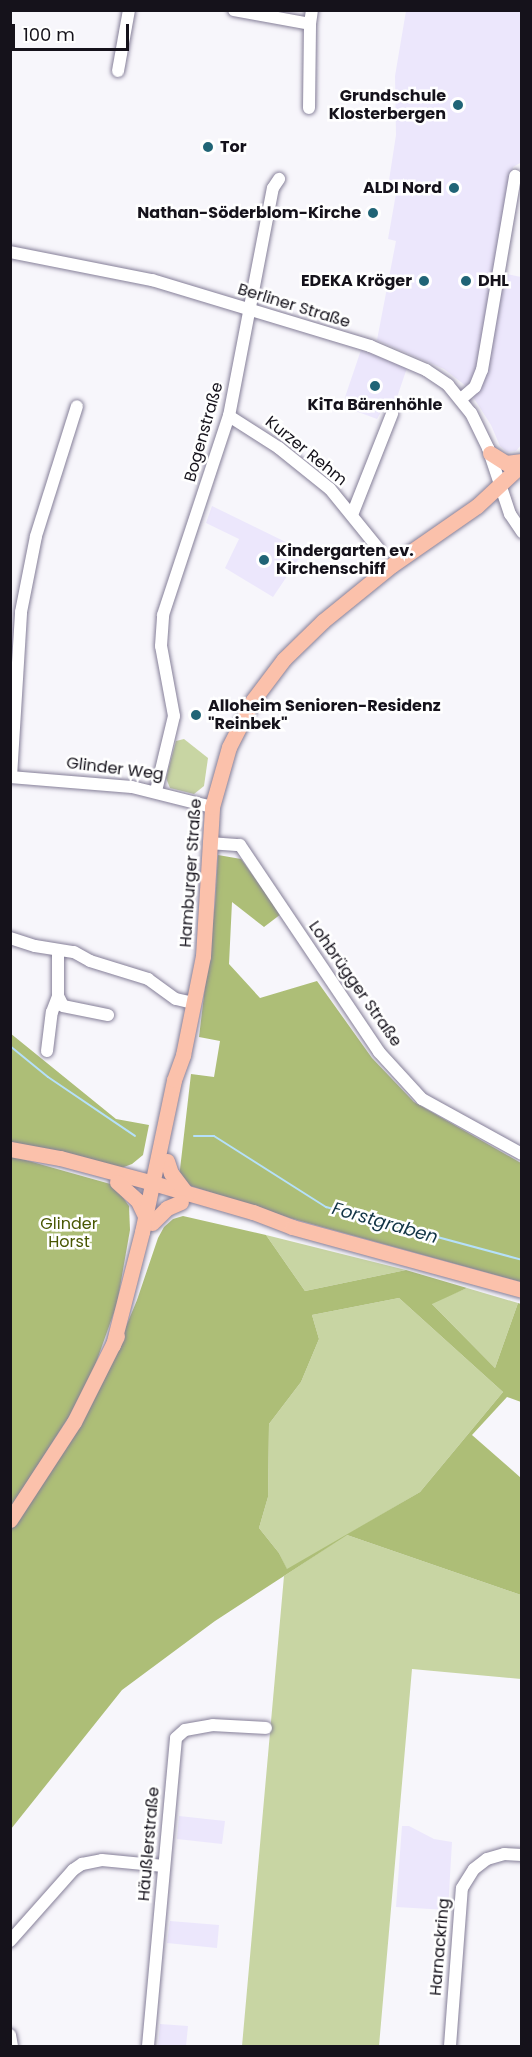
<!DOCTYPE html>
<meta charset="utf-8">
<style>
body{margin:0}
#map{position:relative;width:532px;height:2057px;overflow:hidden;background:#f7f6fb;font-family:Poppins,sans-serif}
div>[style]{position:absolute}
.built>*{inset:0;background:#ece7fc}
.green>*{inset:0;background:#c8d5a3}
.forest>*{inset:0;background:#adbe77}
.stream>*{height:2px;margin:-1px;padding:0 1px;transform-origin:1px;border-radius:1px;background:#b5e0fa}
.roads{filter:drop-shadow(0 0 2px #857f98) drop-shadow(0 0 2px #857f98)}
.minor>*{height:12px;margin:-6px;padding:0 6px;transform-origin:6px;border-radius:6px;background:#fff}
.major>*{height:15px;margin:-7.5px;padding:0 7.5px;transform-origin:7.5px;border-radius:7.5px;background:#fbc1ab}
.dots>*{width:16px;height:16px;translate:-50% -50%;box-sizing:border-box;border:3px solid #fff;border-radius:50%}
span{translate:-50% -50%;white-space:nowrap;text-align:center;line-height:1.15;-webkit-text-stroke:5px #fff;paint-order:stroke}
.poi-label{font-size:16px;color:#15121b;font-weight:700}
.right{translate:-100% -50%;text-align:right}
.left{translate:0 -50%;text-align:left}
.street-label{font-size:16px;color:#15121b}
.park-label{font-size:16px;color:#495703}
.water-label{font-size:18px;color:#123546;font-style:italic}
.frame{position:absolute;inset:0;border:12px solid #15121b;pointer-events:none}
.scale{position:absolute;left:12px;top:24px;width:117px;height:27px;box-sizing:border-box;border:3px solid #15121b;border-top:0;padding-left:8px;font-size:18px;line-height:21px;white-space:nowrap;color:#15121b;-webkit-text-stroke:4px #fff;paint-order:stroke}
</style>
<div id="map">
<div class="built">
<div style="clip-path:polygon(406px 11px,521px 11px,521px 157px,520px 163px,513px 167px,497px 272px,521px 277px,521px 445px,516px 451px,507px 452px,500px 446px,491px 425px,466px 386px,444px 369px,377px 340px,396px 241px,388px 239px,397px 188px,388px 187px,396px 135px,395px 76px)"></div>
<div style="clip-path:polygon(361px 350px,407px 368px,394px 406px,385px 405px,377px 419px,342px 406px)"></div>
<div style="clip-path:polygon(212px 506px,304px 551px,273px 597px,225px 568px,239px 539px,206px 523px)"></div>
<div style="clip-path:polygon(179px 1816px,225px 1821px,222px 1844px,177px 1839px)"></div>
<div style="clip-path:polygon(402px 1826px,409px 1826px,434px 1839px,452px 1842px,448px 1910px,396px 1907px)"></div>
<div style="clip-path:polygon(170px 1921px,219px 1925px,217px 1948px,167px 1943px)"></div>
<div style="clip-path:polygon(160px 2024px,188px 2026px,186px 2046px,158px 2046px)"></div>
</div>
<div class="green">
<div style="clip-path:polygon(184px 739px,208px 758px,204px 786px,194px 794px,170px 788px,166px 778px,176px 741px)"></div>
<div style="clip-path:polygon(266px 1235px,406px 1270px,305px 1291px)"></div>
<div style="clip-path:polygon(467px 1288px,518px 1303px,495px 1368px,431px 1303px)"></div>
<div style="clip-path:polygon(399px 1298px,503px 1392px,420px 1492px,347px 1535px,521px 1595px,521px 1679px,412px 1669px,379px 2046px,242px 2046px,284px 1576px,340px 1539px,287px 1570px,279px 1553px,259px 1528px,268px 1497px,269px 1424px,301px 1382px,319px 1339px,312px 1315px)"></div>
</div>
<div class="forest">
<div style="clip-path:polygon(218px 855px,241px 859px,281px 914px,264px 927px,232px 902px,229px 964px,260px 998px,317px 981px,372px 1058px,414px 1102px,521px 1163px,521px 1282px,290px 1218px,191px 1186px,179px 1178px,191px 1074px,214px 1077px,220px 1041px,199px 1037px,215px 904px)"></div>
<div style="clip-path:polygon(10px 1033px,116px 1119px,149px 1125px,143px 1155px,132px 1164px,116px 1170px,11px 1142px)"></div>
<div style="clip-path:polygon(11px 1156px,114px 1185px,129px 1206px,130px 1230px,117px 1304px,92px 1374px,70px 1415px,11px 1507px)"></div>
<div style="clip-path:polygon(evenodd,183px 1216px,266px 1235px,305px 1291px,406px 1270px,467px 1288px,432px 1304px,495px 1368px,518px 1303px,521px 1304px,521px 1402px,507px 1397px,472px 1435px,521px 1478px,521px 1595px,347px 1535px,215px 1621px,122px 1690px,11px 1829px,11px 1530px,58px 1459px,104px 1380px,137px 1300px,158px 1238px,164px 1227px,173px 1219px,183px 1216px,399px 1298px,503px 1392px,420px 1492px,287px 1569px,279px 1553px,259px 1528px,268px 1497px,269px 1424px,301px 1382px,319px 1339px,312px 1315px,399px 1298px)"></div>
</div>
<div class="stream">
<div style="left:10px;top:1046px;width:49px;rotate:39.2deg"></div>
<div style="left:48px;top:1077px;width:105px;rotate:34.1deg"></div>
<div style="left:194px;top:1136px;width:20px"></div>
<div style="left:214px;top:1136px;width:133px;rotate:32.4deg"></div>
<div style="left:326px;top:1207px;width:203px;rotate:15.1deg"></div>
</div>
<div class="roads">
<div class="minor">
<div style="left:234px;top:10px;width:77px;rotate:10.4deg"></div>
<div style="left:118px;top:71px;width:62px;rotate:-79.8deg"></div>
<div style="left:309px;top:108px;width:84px;rotate:-89.3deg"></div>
<div style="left:310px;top:24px;width:14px;rotate:-82deg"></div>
<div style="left:10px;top:252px;width:145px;rotate:11.2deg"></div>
<div style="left:152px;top:280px;width:228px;rotate:16.8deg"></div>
<div style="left:370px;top:346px;width:61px;rotate:23.2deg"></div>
<div style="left:426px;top:370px;width:27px;rotate:34deg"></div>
<div style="left:448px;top:385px;width:36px;rotate:51deg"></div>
<div style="left:471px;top:413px;width:39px;rotate:64deg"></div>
<div style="left:488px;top:448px;width:70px;rotate:71.6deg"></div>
<div style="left:510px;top:514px;width:22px;rotate:56deg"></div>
<div style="left:461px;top:399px;width:18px;rotate:-41deg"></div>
<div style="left:475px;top:387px;width:18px;rotate:-68deg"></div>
<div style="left:482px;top:370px;width:197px;rotate:-80.3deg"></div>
<div style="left:229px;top:416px;width:59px;rotate:32.6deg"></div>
<div style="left:279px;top:448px;width:65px;rotate:38.8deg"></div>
<div style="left:330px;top:489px;width:76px;rotate:50.9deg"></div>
<div style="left:352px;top:515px;width:109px;rotate:-68.4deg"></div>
<div style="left:10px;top:777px;width:122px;rotate:4.7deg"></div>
<div style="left:132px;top:787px;width:82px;rotate:14deg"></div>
<div style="left:11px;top:777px;width:165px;rotate:-86.5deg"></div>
<div style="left:21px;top:612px;width:77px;rotate:-78.8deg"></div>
<div style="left:36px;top:536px;width:136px;rotate:-72.5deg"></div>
<div style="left:156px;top:791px;width:77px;rotate:-76.5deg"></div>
<div style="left:174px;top:716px;width:71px;rotate:-100.5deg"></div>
<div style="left:161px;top:646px;width:31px;rotate:-86deg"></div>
<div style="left:163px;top:615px;width:210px;rotate:-71.7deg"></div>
<div style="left:229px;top:416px;width:232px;rotate:-79.1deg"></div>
<div style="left:273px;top:188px;width:11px;rotate:-56deg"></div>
<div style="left:209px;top:843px;width:31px;rotate:4deg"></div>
<div style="left:240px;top:845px;width:249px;rotate:56.1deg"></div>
<div style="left:379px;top:1052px;width:64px;rotate:47.5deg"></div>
<div style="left:422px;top:1099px;width:114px;rotate:28.8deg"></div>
<div style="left:10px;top:938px;width:26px;rotate:18deg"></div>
<div style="left:35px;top:946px;width:39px;rotate:9deg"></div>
<div style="left:74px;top:952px;width:18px;rotate:29deg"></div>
<div style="left:90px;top:961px;width:61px;rotate:17.2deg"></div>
<div style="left:148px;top:979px;width:34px;rotate:36deg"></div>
<div style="left:176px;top:999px;width:17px;rotate:13deg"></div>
<div style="left:58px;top:996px;width:11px;rotate:63deg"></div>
<div style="left:63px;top:1006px;width:46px;rotate:11.3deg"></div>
<div style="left:47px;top:1051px;width:39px;rotate:-83deg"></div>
<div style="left:52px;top:1012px;width:17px;rotate:-69deg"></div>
<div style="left:58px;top:996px;width:46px;rotate:-90deg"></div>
<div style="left:10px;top:1941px;width:95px;rotate:-48.4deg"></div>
<div style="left:73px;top:1870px;width:11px;rotate:-34deg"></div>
<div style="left:82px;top:1864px;width:20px;rotate:-11deg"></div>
<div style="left:102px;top:1860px;width:62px;rotate:5.5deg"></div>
<div style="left:10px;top:2035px;width:11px;rotate:80deg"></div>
<div style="left:148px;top:2046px;width:309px;rotate:-84.8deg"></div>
<div style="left:176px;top:1738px;width:12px;rotate:-42deg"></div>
<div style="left:185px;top:1730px;width:28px;rotate:-10deg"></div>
<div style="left:213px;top:1725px;width:53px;rotate:3.2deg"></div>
<div style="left:450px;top:2046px;width:158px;rotate:-85.7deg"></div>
<div style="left:462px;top:1888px;width:22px;rotate:-58deg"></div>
<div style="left:474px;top:1869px;width:16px;rotate:-38deg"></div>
<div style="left:487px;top:1859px;width:18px;rotate:-16deg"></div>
<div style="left:504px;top:1854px;width:18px;rotate:3deg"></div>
</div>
<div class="major">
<div style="left:490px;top:453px;width:19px;rotate:32deg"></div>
<div style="left:506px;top:463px;width:16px;rotate:-7deg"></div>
<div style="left:10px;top:1149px;width:51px;rotate:10.2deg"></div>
<div style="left:60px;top:1158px;width:89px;rotate:15deg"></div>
<div style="left:146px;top:1181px;width:111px;rotate:16.2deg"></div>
<div style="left:253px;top:1212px;width:42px;rotate:21deg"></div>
<div style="left:292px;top:1227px;width:238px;rotate:15.3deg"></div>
<div style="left:167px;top:1161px;width:13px;rotate:72deg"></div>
<div style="left:171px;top:1173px;width:26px;rotate:53deg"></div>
<div style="left:117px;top:1182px;width:28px;rotate:42deg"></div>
<div style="left:138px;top:1201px;width:17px;rotate:65deg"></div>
<div style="left:152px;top:1223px;width:21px;rotate:-45deg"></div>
<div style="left:167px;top:1208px;width:15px;rotate:-23deg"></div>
<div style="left:113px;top:1345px;width:117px;rotate:-75.6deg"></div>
<div style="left:142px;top:1232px;width:155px;rotate:-78.1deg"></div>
<div style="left:174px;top:1080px;width:27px;rotate:-70deg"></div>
<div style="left:183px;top:1055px;width:101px;rotate:-78.6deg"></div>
<div style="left:203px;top:956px;width:149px;rotate:-86.5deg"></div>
<div style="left:212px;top:807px;width:62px;rotate:-74.2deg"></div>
<div style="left:229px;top:747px;width:53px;rotate:-62.9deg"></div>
<div style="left:253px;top:700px;width:51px;rotate:-52.9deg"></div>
<div style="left:284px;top:659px;width:54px;rotate:-44.3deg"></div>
<div style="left:323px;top:621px;width:89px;rotate:-39.1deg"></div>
<div style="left:392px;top:565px;width:103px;rotate:-34.8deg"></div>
<div style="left:477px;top:506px;width:62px;rotate:-43deg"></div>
<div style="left:10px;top:1520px;width:117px;rotate:-56.9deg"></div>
<div style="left:74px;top:1422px;width:96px;rotate:-63.4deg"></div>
</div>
</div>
<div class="dots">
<div style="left:458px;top:105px;background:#206476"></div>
<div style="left:208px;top:147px;background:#206476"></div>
<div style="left:454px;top:188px;background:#206476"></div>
<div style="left:373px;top:213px;background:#206476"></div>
<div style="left:424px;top:281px;background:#206476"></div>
<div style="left:466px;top:281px;background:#206476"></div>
<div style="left:375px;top:386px;background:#206476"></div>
<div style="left:264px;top:560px;background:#206476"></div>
<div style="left:196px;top:715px;background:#206476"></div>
</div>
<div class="poi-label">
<span class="right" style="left:446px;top:105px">Grundschule<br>Klosterbergen</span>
<span class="left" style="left:220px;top:147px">Tor</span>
<span class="right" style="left:442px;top:188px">ALDI Nord</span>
<span class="right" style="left:361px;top:213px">Nathan-Söderblom-Kirche</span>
<span class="right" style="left:412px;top:281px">EDEKA Kröger</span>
<span class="left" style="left:478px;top:281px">DHL</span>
<span style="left:375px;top:405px">KiTa Bärenhöhle</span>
<span class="left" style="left:276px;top:560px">Kindergarten ev.<br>Kirchenschiff</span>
<span class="left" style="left:208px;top:715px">Alloheim Senioren-Residenz<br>"Reinbek"</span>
</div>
<div class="street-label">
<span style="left:294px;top:306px;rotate:17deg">Berliner Straße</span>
<span style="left:204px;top:432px;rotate:-74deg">Bogenstraße</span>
<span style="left:306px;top:451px;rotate:39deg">Kurzer Rehm</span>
<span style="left:115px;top:769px;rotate:7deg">Glinder Weg</span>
<span style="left:191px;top:873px;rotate:-86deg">Hamburger Straße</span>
<span style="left:355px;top:984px;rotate:55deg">Lohbrügger Straße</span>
<span style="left:149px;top:1844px;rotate:-85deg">Häußlerstraße</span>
<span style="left:440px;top:1947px;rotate:-85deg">Harnackring</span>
</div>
<div class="park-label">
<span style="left:69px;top:1233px">Glinder<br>Horst</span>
</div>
<div class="water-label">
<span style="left:385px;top:1223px;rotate:16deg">Forstgraben</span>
</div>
<div class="frame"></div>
<div class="scale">100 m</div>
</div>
